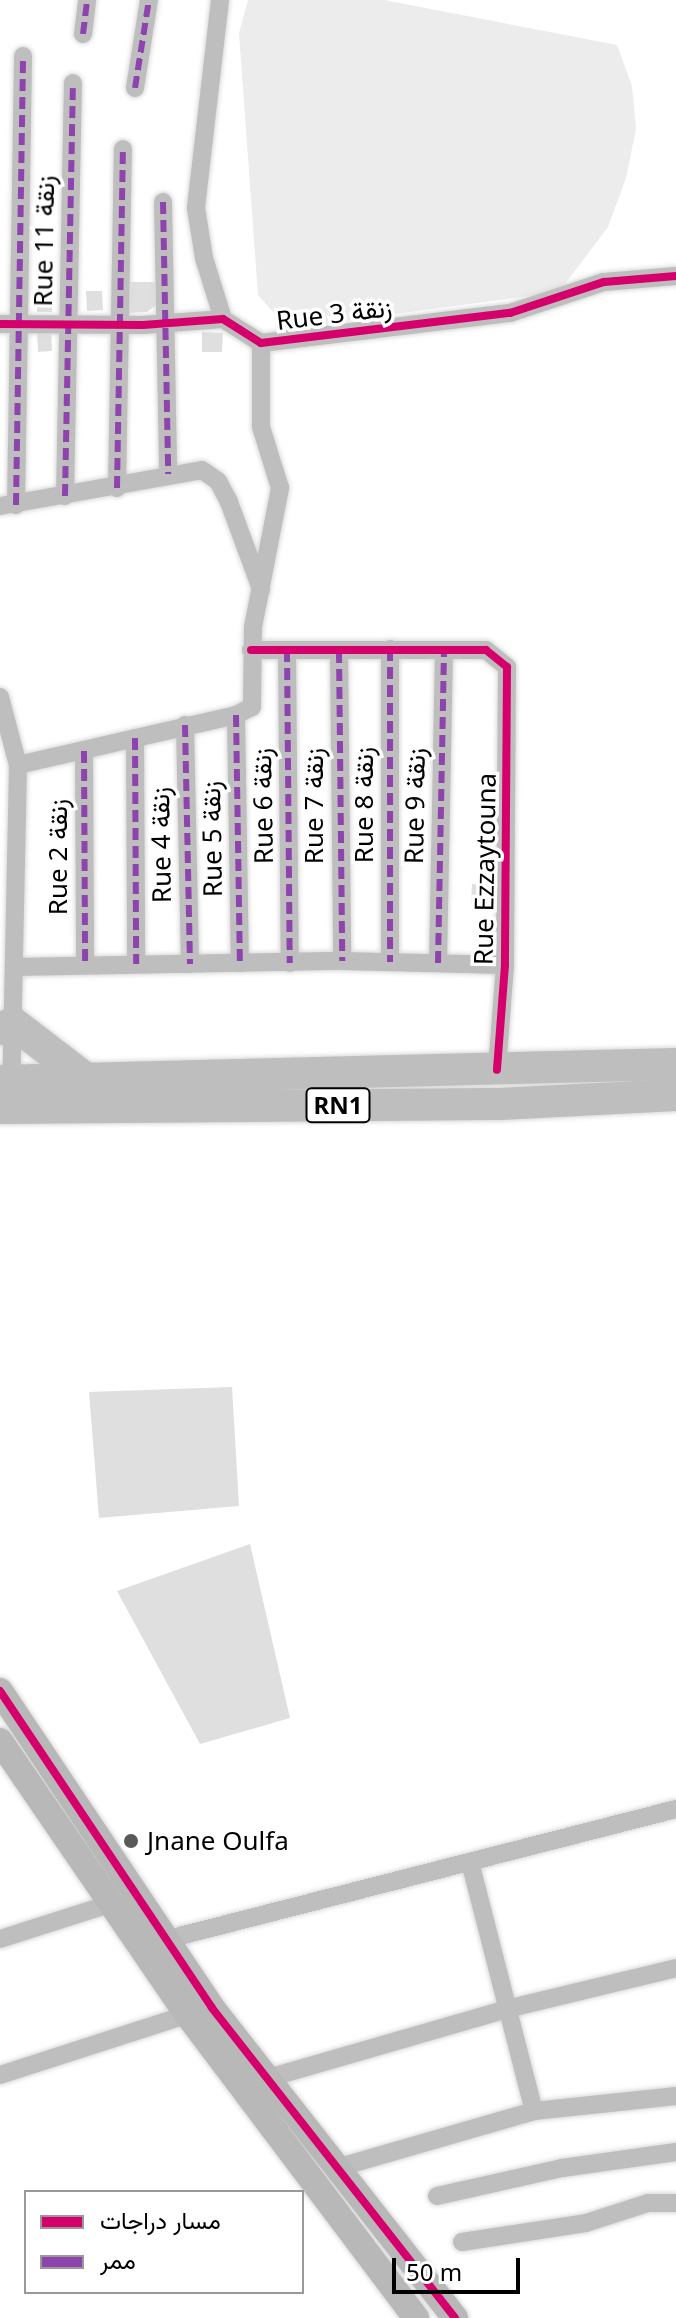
<!DOCTYPE html>
<meta charset="utf-8">
<style>
body{margin:0}
#map{position:relative;width:676px;height:2318px;overflow:hidden;background:#fff;font-family:"Noto Sans",Vazirmatn,sans-serif}
div>[style]{position:absolute}
.green>*{inset:0;background:#ececec}
.building>*{inset:0;background:#dfdfdf}
.roads{filter:drop-shadow(0 0 2px #dbdbdb) drop-shadow(0 0 2px #dbdbdb)}
.street>*{height:18px;margin:-9px;padding:0 9px;transform-origin:9px;border-radius:9px;background:#bebebe}
.secondary>*{height:26px;margin:-13px;padding:0 13px;transform-origin:13px;border-radius:13px;background:#b8b8b8}
.highway>*{height:32px;margin:-16px;padding:0 16px;transform-origin:16px;border-radius:16px;background:#bebebe}
.quiet>*{height:6px;margin-top:-3px;transform-origin:0;background:repeating-linear-gradient(90deg,#8e44ad 0 12px,transparent 0 18px)}
.cycleway>*{height:8px;margin:-4px;padding:0 4px;transform-origin:4px;border-radius:4px;background:#d6006c}
.dots>*{width:22px;height:22px;translate:-50% -50%;box-sizing:border-box;border:4px solid #fff;border-radius:50%}
span{translate:-50% -50%;white-space:nowrap;text-align:center;line-height:1.15;-webkit-text-stroke:7px #fff;paint-order:stroke}
.shield-label span{padding:2px 6px;background:#fff;border:2px solid;border-radius:6px;-webkit-text-stroke-width:0}
.shield-label{font-size:24px;color:#000;font-weight:700}
.street-label{font-size:26px;color:#000}
.poi-label{font-size:26px;color:#000}
.left{translate:0 -50%;text-align:left}
.legend{position:absolute;left:24px;top:2190px;width:280px;height:104px;box-sizing:border-box;background:#fff;border:2px solid #999;margin:0;padding:10px 14px;list-style:none;font-size:24px;color:#000}
.legend li{display:flex;align-items:center;gap:16px;height:40px}
.legend b{width:40px;border:2px solid #999}
.scale{position:absolute;left:392px;top:2258px;width:128px;height:36px;box-sizing:border-box;border:4px solid #000;border-top:0;padding-left:10px;font-size:24px;line-height:28px;white-space:nowrap;color:#000;-webkit-text-stroke:6px #fff;paint-order:stroke}
</style>
<div id="map">
<div class="green">
<div style="clip-path:polygon(248px 0,384px 0,617px 45px,632px 86px,636px 129px,626px 178px,608px 227px,559px 292px,291px 328px,274px 313px,258px 295px,239px 33px)"></div>
</div>
<div class="building">
<div style="clip-path:polygon(123px 282px,155px 282px,156px 305px,147px 312px,124px 313px)"></div>
<div style="clip-path:polygon(86px 291px,102px 291px,103px 310px,87px 311px)"></div>
<div style="clip-path:polygon(37px 293px,52px 293px,52px 312px,37px 312px)"></div>
<div style="clip-path:polygon(51px 329px,52px 351px,38px 352px,37px 330px)"></div>
<div style="clip-path:polygon(202px 332px,223px 333px,222px 352px,202px 352px)"></div>
<div style="clip-path:polygon(472px 884px,495px 885px,495px 903px,471px 903px)"></div>
<div style="clip-path:polygon(497px 923px,497px 946px,477px 946px,477px 924px)"></div>
<div style="clip-path:polygon(232px 1387px,239px 1506px,99px 1518px,89px 1392px)"></div>
<div style="clip-path:polygon(250px 1544px,290px 1718px,200px 1744px,117px 1591px)"></div>
</div>
<div class="roads">
<div class="street">
<div style="left:220px;top:0;width:209px;rotate:96.6deg"></div>
<div style="left:196px;top:208px;width:51px;rotate:80.9deg"></div>
<div style="left:204px;top:258px;width:64px;rotate:72.7deg"></div>
<div style="left:83px;top:34px;width:34px;rotate:-83deg"></div>
<div style="left:135px;top:88px;width:89px;rotate:-81deg"></div>
<div style="left:163px;top:202px;width:272px;rotate:88.9deg"></div>
<div style="left:0;top:324px;width:143px;rotate:0.4deg"></div>
<div style="left:143px;top:325px;width:80px;rotate:-4.3deg"></div>
<div style="left:223px;top:319px;width:45px;rotate:32.3deg"></div>
<div style="left:261px;top:343px;width:251px;rotate:-6.9deg"></div>
<div style="left:510px;top:313px;width:99px;rotate:-18.3deg"></div>
<div style="left:604px;top:282px;width:72px;rotate:-4.8deg"></div>
<div style="left:117px;top:488px;width:339px;rotate:-89deg"></div>
<div style="left:65px;top:496px;width:413px;rotate:-88.9deg"></div>
<div style="left:16px;top:505px;width:449px;rotate:-89.1deg"></div>
<div style="left:0;top:506px;width:205px;rotate:-10.1deg"></div>
<div style="left:202px;top:470px;width:19px;rotate:35deg"></div>
<div style="left:218px;top:481px;width:24px;rotate:62deg"></div>
<div style="left:229px;top:502px;width:93px;rotate:69.8deg"></div>
<div style="left:390px;top:649px;width:313px;rotate:90deg"></div>
<div style="left:251px;top:650px;width:235px"></div>
<div style="left:486px;top:650px;width:27px;rotate:39deg"></div>
<div style="left:507px;top:667px;width:298px;rotate:90.4deg"></div>
<div style="left:505px;top:965px;width:105px;rotate:94.4deg"></div>
<div style="left:287px;top:650px;width:313px;rotate:89.5deg"></div>
<div style="left:339px;top:651px;width:310px;rotate:89.4deg"></div>
<div style="left:0;top:697px;width:70px;rotate:75.2deg"></div>
<div style="left:18px;top:765px;width:323px;rotate:91.2deg"></div>
<div style="left:236px;top:715px;width:248px;rotate:89.1deg"></div>
<div style="left:185px;top:725px;width:239px;rotate:88.8deg"></div>
<div style="left:135px;top:738px;width:226px;rotate:89.7deg"></div>
<div style="left:84px;top:751px;width:212px;rotate:89.7deg"></div>
<div style="left:18px;top:765px;width:224px;rotate:-12.9deg"></div>
<div style="left:236px;top:715px;width:18px;rotate:-27deg"></div>
<div style="left:252px;top:707px;width:80px;rotate:-89.3deg"></div>
<div style="left:253px;top:627px;width:142px;rotate:-79deg"></div>
<div style="left:280px;top:488px;width:64px;rotate:-107.3deg"></div>
<div style="left:261px;top:427px;width:84px;rotate:-90deg"></div>
<div style="left:438px;top:963px;width:313px;rotate:-88.9deg"></div>
<div style="left:16px;top:967px;width:326px;rotate:-1.1deg"></div>
<div style="left:342px;top:961px;width:163px;rotate:1.4deg"></div>
<div style="left:470px;top:1862px;width:257px;rotate:75.6deg"></div>
<div style="left:0;top:1939px;width:115px;rotate:-17.7deg"></div>
<div style="left:168px;top:1939px;width:524px;rotate:-14.35deg"></div>
<div style="left:0;top:2075px;width:208px;rotate:-17.9deg"></div>
<div style="left:258px;top:2081px;width:259px;rotate:-16.1deg"></div>
<div style="left:507px;top:2009px;width:174px;rotate:-13.6deg"></div>
<div style="left:340px;top:2167px;width:202px;rotate:-16.1deg"></div>
<div style="left:534px;top:2111px;width:143px;rotate:-6deg"></div>
<div style="left:437px;top:2196px;width:128px;rotate:-12.6deg"></div>
<div style="left:562px;top:2168px;width:115px;rotate:-8deg"></div>
<div style="left:462px;top:2242px;width:125px;rotate:-8.7deg"></div>
<div style="left:586px;top:2223px;width:65px;rotate:-17.9deg"></div>
<div style="left:648px;top:2203px;width:28px"></div>
</div>
<div class="secondary">
<div style="left:0;top:1691px;width:381px;rotate:56.2deg"></div>
<div style="left:212px;top:2008px;width:394px;rotate:51.9deg"></div>
<div style="left:0;top:1741px;width:331px;rotate:55.6deg"></div>
<div style="left:187px;top:2014px;width:381px;rotate:53deg"></div>
</div>
<div class="highway">
<div style="left:0;top:1029px;width:14px;rotate:-25deg"></div>
<div style="left:13px;top:1023px;width:92px;rotate:37.5deg"></div>
<div style="left:0;top:1081px;width:676px;rotate:-1.44deg"></div>
<div style="left:0;top:1108px;width:500px;rotate:-0.46deg"></div>
<div style="left:500px;top:1104px;width:176px;rotate:-2.9deg"></div>
</div>
</div>
<div class="quiet">
<div style="left:83px;top:34px;width:34px;rotate:-83deg"></div>
<div style="left:135px;top:88px;width:89px;rotate:-81deg"></div>
<div style="left:163px;top:202px;width:272px;rotate:88.9deg"></div>
<div style="left:117px;top:488px;width:339px;rotate:-89deg"></div>
<div style="left:65px;top:496px;width:413px;rotate:-88.9deg"></div>
<div style="left:16px;top:505px;width:449px;rotate:-89.1deg"></div>
<div style="left:390px;top:649px;width:313px;rotate:90deg"></div>
<div style="left:287px;top:650px;width:313px;rotate:89.5deg"></div>
<div style="left:339px;top:651px;width:310px;rotate:89.4deg"></div>
<div style="left:236px;top:715px;width:248px;rotate:89.1deg"></div>
<div style="left:185px;top:725px;width:239px;rotate:88.8deg"></div>
<div style="left:135px;top:738px;width:226px;rotate:89.7deg"></div>
<div style="left:84px;top:751px;width:212px;rotate:89.7deg"></div>
<div style="left:438px;top:963px;width:313px;rotate:-88.9deg"></div>
</div>
<div class="cycleway">
<div style="left:0;top:324px;width:143px;rotate:0.4deg"></div>
<div style="left:143px;top:325px;width:80px;rotate:-4.3deg"></div>
<div style="left:223px;top:319px;width:45px;rotate:32.3deg"></div>
<div style="left:261px;top:343px;width:251px;rotate:-6.9deg"></div>
<div style="left:510px;top:313px;width:99px;rotate:-18.3deg"></div>
<div style="left:604px;top:282px;width:72px;rotate:-4.8deg"></div>
<div style="left:251px;top:650px;width:235px"></div>
<div style="left:486px;top:650px;width:27px;rotate:39deg"></div>
<div style="left:507px;top:667px;width:298px;rotate:90.4deg"></div>
<div style="left:505px;top:965px;width:105px;rotate:94.4deg"></div>
<div style="left:0;top:1691px;width:381px;rotate:56.2deg"></div>
<div style="left:212px;top:2008px;width:394px;rotate:51.9deg"></div>
</div>
<div class="dots">
<div style="left:131px;top:1841px;background:#595959"></div>
</div>
<div class="shield-label">
<span style="left:338px;top:1105px">RN1</span>
</div>
<div class="street-label">
<span style="left:44px;top:241px;rotate:-89deg">Rue 11 زنقة</span>
<span style="left:334px;top:314px;rotate:-7deg">Rue 3 زنقة</span>
<span style="left:364px;top:805px;rotate:-90deg">Rue 8 زنقة</span>
<span style="left:263px;top:806px;rotate:-91deg">Rue 6 زنقة</span>
<span style="left:314px;top:806px;rotate:-90deg">Rue 7 زنقة</span>
<span style="left:415px;top:806px;rotate:-89deg">Rue 9 زنقة</span>
<span style="left:212px;top:839px;rotate:-91deg">Rue 5 زنقة</span>
<span style="left:161px;top:845px;rotate:-91deg">Rue 4 زنقة</span>
<span style="left:58px;top:857px;rotate:-90deg">Rue 2 زنقة</span>
<span style="left:485px;top:869px;rotate:-89deg">Rue Ezzaytouna</span>
</div>
<div class="poi-label">
<span class="left" style="left:147px;top:1841px">Jnane Oulfa</span>
</div>
<ul class="legend">
<li><b style="height:10px;background:#d6006c"></b>مسار دراجات</li>
<li><b style="height:10px;background:#8e44ad"></b>ممر</li>
</ul>
<div class="scale">50 m</div>
</div>
